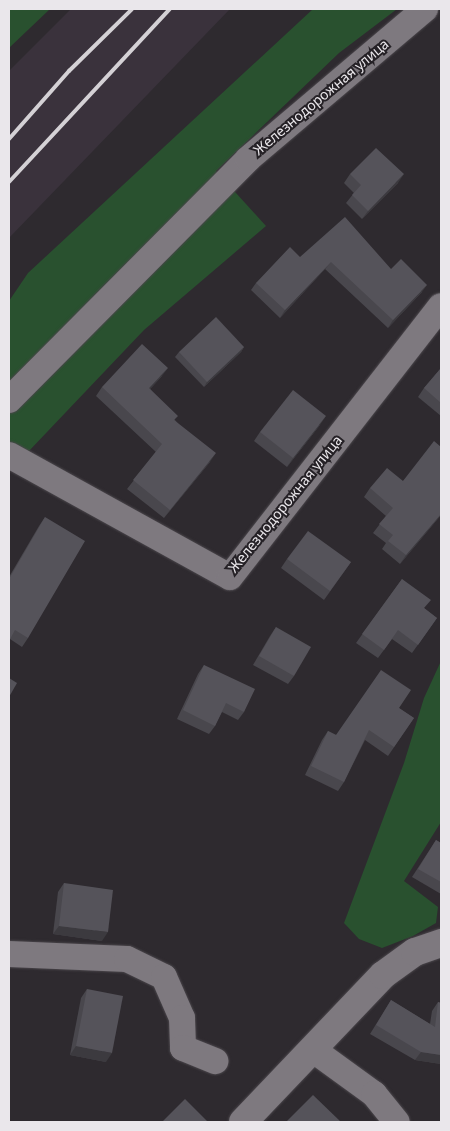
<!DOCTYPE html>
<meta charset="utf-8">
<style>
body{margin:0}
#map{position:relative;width:450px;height:1131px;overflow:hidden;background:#2e2a2f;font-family:"Noto Sans",sans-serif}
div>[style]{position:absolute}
.built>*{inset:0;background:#3a323c}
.green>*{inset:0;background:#29512f}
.roads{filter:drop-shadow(0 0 1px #4a464b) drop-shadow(0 0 1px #4a464b)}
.street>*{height:26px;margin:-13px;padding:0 13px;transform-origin:13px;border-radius:13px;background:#7e797f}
.secondary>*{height:28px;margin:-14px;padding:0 14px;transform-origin:14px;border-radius:14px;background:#7e797f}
.rail>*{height:4px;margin:-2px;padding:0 2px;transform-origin:2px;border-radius:2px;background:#d4d1d5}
.wall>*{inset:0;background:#49474d}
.shaded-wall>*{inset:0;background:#3c3a3f}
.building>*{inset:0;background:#55535a}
span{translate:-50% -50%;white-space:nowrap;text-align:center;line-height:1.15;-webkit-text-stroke:4px #252126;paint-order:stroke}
.street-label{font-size:14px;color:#eae7eb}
.frame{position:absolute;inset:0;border:10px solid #eae7eb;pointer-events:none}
</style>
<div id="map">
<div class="built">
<div style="clip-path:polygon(71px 9px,230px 9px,9px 238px,9px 71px)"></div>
</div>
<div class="green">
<div style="clip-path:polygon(9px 9px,50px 9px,9px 48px)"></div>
<div style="clip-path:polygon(313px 9px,397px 9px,339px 53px,216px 171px,266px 226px,144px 330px,9px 472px,9px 301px,28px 273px)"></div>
<div style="clip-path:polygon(441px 661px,441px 822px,404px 881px,438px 907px,436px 923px,413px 936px,382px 948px,359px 939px,344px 923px,404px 763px,424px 698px)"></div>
</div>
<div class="roads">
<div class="street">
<div style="left:9px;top:400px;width:339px;rotate:-45.2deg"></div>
<div style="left:248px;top:159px;width:232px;rotate:-40.3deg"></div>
<div style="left:9px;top:455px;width:252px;rotate:28.9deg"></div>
<div style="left:230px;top:577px;width:343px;rotate:-52.1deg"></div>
<div style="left:9px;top:954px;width:118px;rotate:2.4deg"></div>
<div style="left:127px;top:959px;width:41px;rotate:25.9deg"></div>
<div style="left:164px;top:977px;width:45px;rotate:66.3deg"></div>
<div style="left:182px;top:1018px;width:30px;rotate:88deg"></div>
<div style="left:183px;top:1048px;width:35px;rotate:22deg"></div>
<div style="left:312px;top:1049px;width:77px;rotate:36deg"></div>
<div style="left:374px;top:1094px;width:36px;rotate:51deg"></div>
</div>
<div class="secondary">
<div style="left:243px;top:1122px;width:203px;rotate:-46.4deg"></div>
<div style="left:383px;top:975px;width:39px;rotate:-36deg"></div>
<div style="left:415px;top:952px;width:28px;rotate:-19deg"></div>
</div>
</div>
<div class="rail">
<div style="left:9px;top:139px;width:91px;rotate:-48.6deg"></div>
<div style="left:69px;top:71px;width:88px;rotate:-44.5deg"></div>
<div style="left:9px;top:182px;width:236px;rotate:-47.1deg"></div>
</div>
<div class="wall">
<div style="clip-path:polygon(350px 174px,398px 183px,362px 219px,346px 203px,354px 193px,344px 183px)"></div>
<div style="clip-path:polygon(300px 257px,391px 269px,422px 292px,388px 328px,325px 269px,280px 318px,251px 290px,256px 283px)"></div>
<div style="clip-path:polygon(244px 347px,241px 352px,204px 387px,175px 357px,179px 352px)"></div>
<div style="clip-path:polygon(441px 368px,441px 416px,418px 397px,424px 388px)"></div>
<div style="clip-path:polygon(162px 376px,150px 389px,175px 420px,210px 462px,164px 518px,127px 489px,156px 452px,96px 396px,102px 387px)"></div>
<div style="clip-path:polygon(320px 425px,287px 467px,254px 441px,260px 432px)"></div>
<div style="clip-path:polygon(441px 447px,441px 515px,400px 564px,382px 549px,386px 543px,373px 533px,386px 516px,364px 497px,370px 488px,403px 481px)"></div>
<div style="clip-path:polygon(45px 517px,28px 638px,22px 647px,10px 639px,9px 641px,9px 577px,39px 526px)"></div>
<div style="clip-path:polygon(287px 559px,351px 562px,324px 600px,281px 568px)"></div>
<div style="clip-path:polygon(402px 579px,424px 608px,437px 618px,412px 653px,392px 639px,378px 658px,356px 643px)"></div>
<div style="clip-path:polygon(276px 627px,294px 676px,288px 684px,253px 665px,270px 636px)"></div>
<div style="clip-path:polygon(204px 665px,244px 712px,238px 720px,222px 712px,215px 726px,209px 734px,177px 719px,198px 674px)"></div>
<div style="clip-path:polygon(399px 708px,414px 718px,388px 756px,365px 740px,344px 782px,338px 791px,305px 775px,322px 740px,328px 731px,336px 735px)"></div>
<div style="clip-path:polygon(436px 840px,441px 843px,441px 894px,412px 877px)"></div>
<div style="clip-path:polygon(64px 883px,102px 941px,53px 934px,58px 892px)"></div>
<div style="clip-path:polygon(87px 989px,106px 1062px,70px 1055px,81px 998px)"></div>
<div style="clip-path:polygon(391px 1000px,430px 1024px,432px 1011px,438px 1002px,441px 1003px,441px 1064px,415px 1060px,370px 1034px)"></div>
</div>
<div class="shaded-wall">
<div style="clip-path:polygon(404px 174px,398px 183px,362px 219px,368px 211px)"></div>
<div style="clip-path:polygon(331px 262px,325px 269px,280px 318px,285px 310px)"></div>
<div style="clip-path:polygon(427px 285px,422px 292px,388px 328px,393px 320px)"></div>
<div style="clip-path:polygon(244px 347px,241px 352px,204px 387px,207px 382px)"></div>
<div style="clip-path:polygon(168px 368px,162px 376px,143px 397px,149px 388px)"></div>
<div style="clip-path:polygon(326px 416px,320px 425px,287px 467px,293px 458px)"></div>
<div style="clip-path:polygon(216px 453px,210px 462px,164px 518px,170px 510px)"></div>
<div style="clip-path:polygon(441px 514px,441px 515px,400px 564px,406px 555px)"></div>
<div style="clip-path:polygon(59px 926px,108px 932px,102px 941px,53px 934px)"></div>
<div style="clip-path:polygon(76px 1046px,112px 1053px,106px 1062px,70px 1055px)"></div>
<div style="clip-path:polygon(421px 1052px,441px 1055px,441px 1064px,415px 1060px)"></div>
</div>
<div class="building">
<div style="clip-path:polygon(376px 148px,404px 174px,368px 211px,352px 195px,361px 185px,350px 174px)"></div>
<div style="clip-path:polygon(345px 217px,391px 269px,401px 259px,427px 285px,393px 320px,331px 262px,285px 310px,256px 283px,290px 247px,300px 257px)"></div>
<div style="clip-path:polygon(216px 317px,244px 347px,207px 382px,179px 352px)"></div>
<div style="clip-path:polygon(142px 344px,168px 368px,149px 388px,178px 416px,174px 420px,216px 453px,170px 510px,133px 480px,162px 444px,102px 387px)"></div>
<div style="clip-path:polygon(441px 368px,441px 403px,424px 388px)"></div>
<div style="clip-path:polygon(293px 390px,326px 416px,293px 458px,260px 432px)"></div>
<div style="clip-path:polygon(434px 441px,441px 447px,441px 514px,406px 555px,388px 541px,393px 535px,379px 524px,393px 508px,370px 488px,387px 468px,403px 481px)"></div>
<div style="clip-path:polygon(45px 517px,85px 541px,28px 638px,15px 630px,9px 641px,9px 579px)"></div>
<div style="clip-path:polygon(308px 531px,351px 562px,330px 591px,287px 559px)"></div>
<div style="clip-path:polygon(402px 579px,431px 600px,424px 608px,437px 618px,418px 645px,398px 630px,384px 650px,362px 634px)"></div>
<div style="clip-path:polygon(276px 627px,311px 647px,294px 676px,259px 656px)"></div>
<div style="clip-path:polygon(204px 665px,255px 689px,244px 712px,226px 703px,215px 726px,183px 710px)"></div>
<div style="clip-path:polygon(381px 670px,411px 690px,399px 708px,414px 718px,394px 747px,369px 730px,344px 782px,311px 766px,328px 731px,336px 735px)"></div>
<div style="clip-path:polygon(9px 678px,17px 683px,9px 697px)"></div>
<div style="clip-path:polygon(436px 840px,441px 843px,441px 882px,418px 869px)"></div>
<div style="clip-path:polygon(64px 883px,113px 890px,108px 932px,59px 926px)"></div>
<div style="clip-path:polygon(87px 989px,123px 996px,112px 1053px,76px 1046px)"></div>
<div style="clip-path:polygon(391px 1000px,435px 1027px,438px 1002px,441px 1003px,441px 1055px,421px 1052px,376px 1025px)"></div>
<div style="clip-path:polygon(313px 1095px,341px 1122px,286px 1122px)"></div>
<div style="clip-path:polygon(185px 1099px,208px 1122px,162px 1122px)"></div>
</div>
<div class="street-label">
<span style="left:321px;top:97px;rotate:-40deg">Железнодорожная улица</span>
<span style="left:285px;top:504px;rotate:-51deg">Железнодорожная улица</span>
</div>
<div class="frame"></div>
</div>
